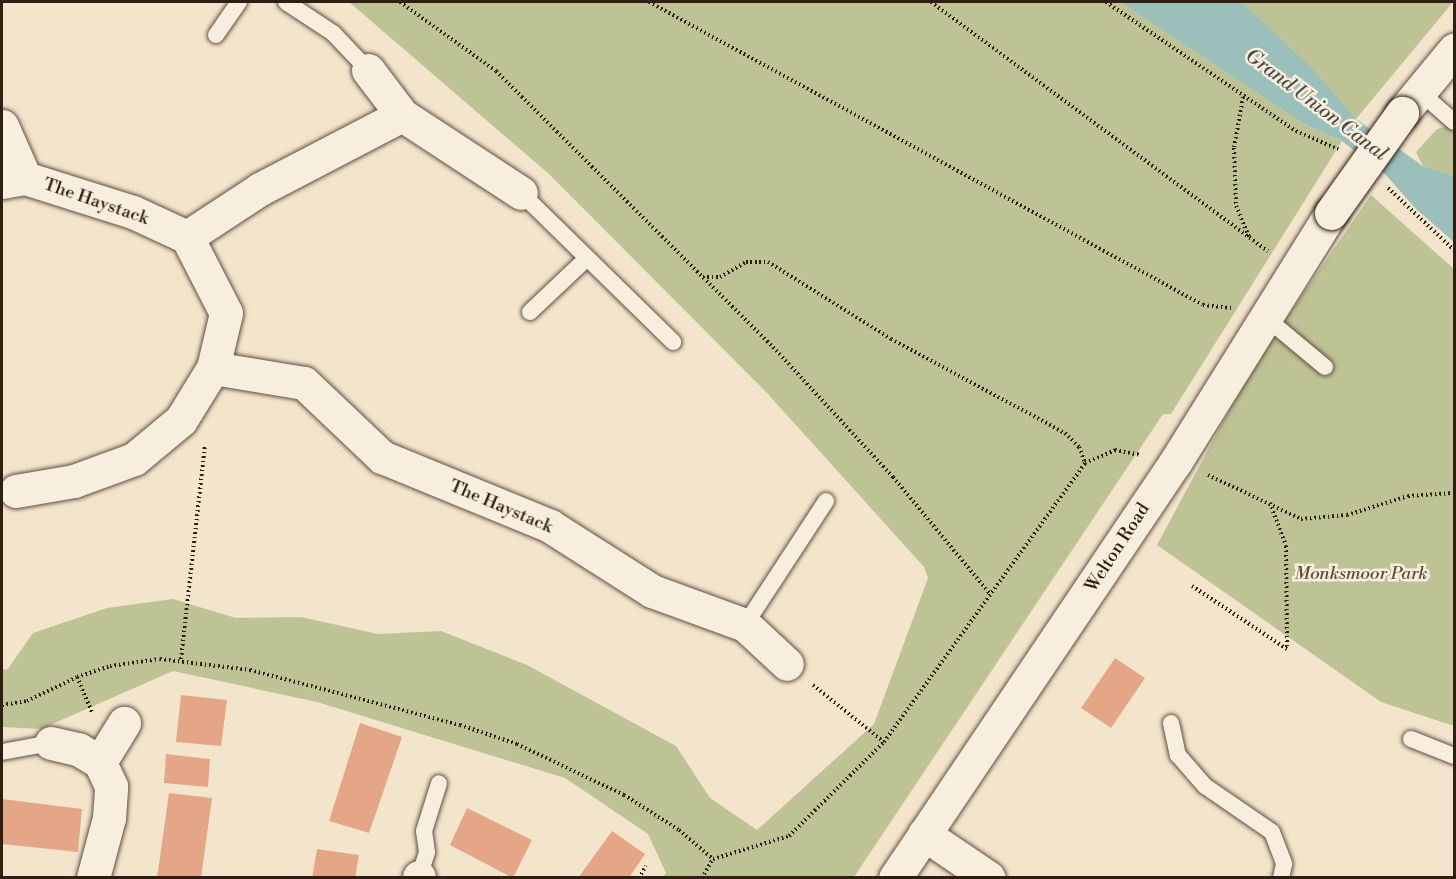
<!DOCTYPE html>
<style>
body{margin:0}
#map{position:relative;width:1456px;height:879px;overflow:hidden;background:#f3e5cc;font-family:"Libre Bodoni",serif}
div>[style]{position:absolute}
.green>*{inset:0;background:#bec396}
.water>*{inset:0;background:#9bbfbb}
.building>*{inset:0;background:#e5a687}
.path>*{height:4px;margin-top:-2px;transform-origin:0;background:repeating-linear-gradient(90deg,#2f1e12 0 1.5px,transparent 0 4.5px)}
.roads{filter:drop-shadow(0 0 2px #605040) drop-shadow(0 0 2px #605040)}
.lane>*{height:16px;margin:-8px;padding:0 8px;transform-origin:8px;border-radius:8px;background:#f7eede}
.street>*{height:33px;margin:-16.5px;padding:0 16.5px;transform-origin:16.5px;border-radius:16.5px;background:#f7eede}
.secondary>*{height:33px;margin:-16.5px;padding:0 16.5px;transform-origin:16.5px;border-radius:16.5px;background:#f7eede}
.bridges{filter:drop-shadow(0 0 2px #2f1e12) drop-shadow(0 0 2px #2f1e12)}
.secondary-bridge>*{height:33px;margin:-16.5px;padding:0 16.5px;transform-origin:16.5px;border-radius:16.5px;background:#f7eede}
span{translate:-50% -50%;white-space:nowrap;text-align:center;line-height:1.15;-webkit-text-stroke:5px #f7eede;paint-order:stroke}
.street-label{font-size:18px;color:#2f1e12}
.park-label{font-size:18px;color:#5a503a;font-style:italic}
.water-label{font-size:20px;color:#4f4e45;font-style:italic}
.frame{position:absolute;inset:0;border:3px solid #2f1e12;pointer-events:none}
</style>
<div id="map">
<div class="green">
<div style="clip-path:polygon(349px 2px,1120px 2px,1304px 124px,1342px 141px,1171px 414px,1163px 414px,854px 877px,663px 877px,666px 873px,648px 834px,565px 778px,317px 702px,173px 671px,41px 729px,2px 727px,2px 669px,7px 670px,33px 633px,107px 608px,173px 599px,236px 618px,301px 617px,378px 634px,441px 631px,527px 665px,676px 746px,710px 798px,757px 830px,874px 724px,928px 578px,924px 567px,767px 393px,549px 174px)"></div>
<div style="clip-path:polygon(1241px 2px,1453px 2px,1356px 119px)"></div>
<div style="clip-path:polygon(1447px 126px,1454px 131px,1454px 176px,1423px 166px,1416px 152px,1436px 130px)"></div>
<div style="clip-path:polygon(1371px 195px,1454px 269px,1454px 726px,1381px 702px,1157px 545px,1252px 368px)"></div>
</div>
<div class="water">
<div style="clip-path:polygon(1120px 2px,1241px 2px,1310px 66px,1356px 119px,1423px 166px,1454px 176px,1454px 242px,1415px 208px,1386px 175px,1342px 141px,1304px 124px)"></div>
</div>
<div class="building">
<div style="clip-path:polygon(1115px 658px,1145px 678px,1111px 728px,1081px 708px)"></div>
<div style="clip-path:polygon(181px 695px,227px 700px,221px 746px,176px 742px)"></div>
<div style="clip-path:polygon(360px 723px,402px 737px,369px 833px,329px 821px)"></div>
<div style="clip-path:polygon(166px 754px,210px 759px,208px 787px,164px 783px)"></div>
<div style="clip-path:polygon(169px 793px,212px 798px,201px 878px,157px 878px)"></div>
<div style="clip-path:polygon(2px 799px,82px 809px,78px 852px,2px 844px)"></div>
<div style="clip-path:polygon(467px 808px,532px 840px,513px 878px,450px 845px)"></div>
<div style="clip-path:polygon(612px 831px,645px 854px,629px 878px,578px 878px)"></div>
<div style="clip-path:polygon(317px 849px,359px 855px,355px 878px,312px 878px)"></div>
</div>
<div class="path">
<div style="left:400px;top:2px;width:118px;rotate:35.7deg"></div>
<div style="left:496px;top:71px;width:391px;rotate:44.9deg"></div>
<div style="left:773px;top:347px;width:177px;rotate:47.3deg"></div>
<div style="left:893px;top:477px;width:152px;rotate:50.3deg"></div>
<div style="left:649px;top:2px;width:631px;rotate:28.68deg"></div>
<div style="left:1203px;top:305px;width:31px;rotate:6deg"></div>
<div style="left:931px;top:2px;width:419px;rotate:36.5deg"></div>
<div style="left:1106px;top:2px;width:230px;rotate:34.2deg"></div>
<div style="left:1296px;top:131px;width:46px;rotate:23.2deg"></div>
<div style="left:1243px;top:97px;width:52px;rotate:100deg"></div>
<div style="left:1234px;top:148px;width:58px;rotate:88deg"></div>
<div style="left:1236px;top:206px;width:34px;rotate:67deg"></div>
<div style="left:1388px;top:188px;width:91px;rotate:43.2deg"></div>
<div style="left:703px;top:277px;width:17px"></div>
<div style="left:720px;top:277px;width:30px;rotate:-30deg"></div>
<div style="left:746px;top:262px;width:22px"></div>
<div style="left:768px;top:262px;width:145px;rotate:32deg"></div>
<div style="left:891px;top:339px;width:198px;rotate:28.4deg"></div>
<div style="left:1065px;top:433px;width:20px;rotate:45deg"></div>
<div style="left:1079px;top:447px;width:17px;rotate:69deg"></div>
<div style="left:1208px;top:475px;width:103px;rotate:25.3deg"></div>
<div style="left:1301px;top:519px;width:46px;rotate:-5deg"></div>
<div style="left:1347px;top:515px;width:64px;rotate:-17.3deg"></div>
<div style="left:1408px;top:496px;width:46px;rotate:-3.7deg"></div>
<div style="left:1270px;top:503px;width:46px;rotate:69.6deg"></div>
<div style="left:1286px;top:546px;width:103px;rotate:89.4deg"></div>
<div style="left:1192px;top:586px;width:114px;rotate:33.6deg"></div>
<div style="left:181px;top:659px;width:214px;rotate:-83.6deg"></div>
<div style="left:77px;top:677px;width:38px;rotate:67deg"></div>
<div style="left:813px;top:685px;width:91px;rotate:38.8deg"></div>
<div style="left:2px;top:705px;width:25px;rotate:-9deg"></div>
<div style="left:27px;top:701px;width:55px;rotate:-25.6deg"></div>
<div style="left:77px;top:677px;width:35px;rotate:-18deg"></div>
<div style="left:110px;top:666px;width:50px;rotate:-8deg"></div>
<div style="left:160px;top:659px;width:91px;rotate:7deg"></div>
<div style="left:250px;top:670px;width:217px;rotate:14.7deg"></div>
<div style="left:460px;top:725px;width:60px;rotate:18.4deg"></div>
<div style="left:517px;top:744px;width:119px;rotate:25.5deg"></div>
<div style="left:624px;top:795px;width:65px;rotate:32.5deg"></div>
<div style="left:679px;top:830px;width:45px;rotate:40.5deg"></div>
<div style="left:639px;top:878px;width:14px;rotate:-60deg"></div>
<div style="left:702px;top:878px;width:22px;rotate:-60deg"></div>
<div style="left:713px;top:859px;width:79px;rotate:-16.8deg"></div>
<div style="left:789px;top:836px;width:134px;rotate:-44.7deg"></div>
<div style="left:884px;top:742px;width:344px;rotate:-54.2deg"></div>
<div style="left:1085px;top:463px;width:33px;rotate:-23deg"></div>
<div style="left:1115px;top:450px;width:26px;rotate:11deg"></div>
</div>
<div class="roads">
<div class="lane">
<div style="left:286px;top:2px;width:56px;rotate:33.4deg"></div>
<div style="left:333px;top:33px;width:51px;rotate:46.6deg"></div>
<div style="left:216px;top:35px;width:40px;rotate:-55.1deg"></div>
<div style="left:1420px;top:92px;width:45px;rotate:41.4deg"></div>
<div style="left:521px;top:193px;width:213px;rotate:44.4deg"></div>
<div style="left:530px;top:312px;width:77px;rotate:-43.4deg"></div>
<div style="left:1265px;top:317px;width:78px;rotate:39.8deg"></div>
<div style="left:745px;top:625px;width:148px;rotate:-56.8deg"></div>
<div style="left:1171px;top:723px;width:33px;rotate:78deg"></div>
<div style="left:1178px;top:755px;width:41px;rotate:48.9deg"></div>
<div style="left:1205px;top:786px;width:81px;rotate:34.5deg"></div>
<div style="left:1272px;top:832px;width:34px;rotate:69deg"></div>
<div style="left:1284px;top:864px;width:14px;rotate:102deg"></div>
<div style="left:1411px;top:739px;width:46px;rotate:21.6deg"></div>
<div style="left:2px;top:752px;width:50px;rotate:-10.4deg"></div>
<div style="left:419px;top:877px;width:26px;rotate:-72deg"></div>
<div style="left:427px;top:852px;width:21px;rotate:-98deg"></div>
<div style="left:424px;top:831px;width:50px;rotate:-72.6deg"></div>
</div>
<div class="street">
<div style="left:368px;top:70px;width:56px;rotate:52.9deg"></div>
<div style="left:2px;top:126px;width:57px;rotate:66.1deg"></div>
<div style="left:2px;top:182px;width:23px;rotate:-10deg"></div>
<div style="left:25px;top:178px;width:113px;rotate:17.5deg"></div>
<div style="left:133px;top:212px;width:60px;rotate:24.8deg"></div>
<div style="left:187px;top:237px;width:85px;rotate:62.8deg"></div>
<div style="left:226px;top:313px;width:57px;rotate:103.3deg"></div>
<div style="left:213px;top:368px;width:61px;rotate:121.6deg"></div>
<div style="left:181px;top:420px;width:61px;rotate:140.3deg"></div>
<div style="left:134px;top:459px;width:64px;rotate:159.9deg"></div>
<div style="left:74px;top:481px;width:59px;rotate:170.2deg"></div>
<div style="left:187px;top:237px;width:87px;rotate:-33.3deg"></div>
<div style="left:260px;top:189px;width:160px;rotate:-27.5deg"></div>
<div style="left:402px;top:115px;width:142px;rotate:33.2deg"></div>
<div style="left:213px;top:368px;width:92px;rotate:9.4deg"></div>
<div style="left:304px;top:383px;width:108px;rotate:43.5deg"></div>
<div style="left:382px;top:457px;width:182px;rotate:22.3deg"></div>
<div style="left:550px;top:526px;width:121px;rotate:32.5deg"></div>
<div style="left:652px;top:591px;width:99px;rotate:20.1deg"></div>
<div style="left:745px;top:625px;width:57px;rotate:42.9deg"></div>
<div style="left:51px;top:743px;width:28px;rotate:13deg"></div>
<div style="left:78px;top:749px;width:26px;rotate:31deg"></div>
<div style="left:924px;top:834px;width:78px;rotate:34.1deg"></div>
<div style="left:93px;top:878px;width:62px;rotate:-75.1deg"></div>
<div style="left:109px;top:818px;width:32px;rotate:-86deg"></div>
<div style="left:111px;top:786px;width:26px;rotate:-115deg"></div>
<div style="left:100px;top:762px;width:46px;rotate:-58.4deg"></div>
<div style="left:419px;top:878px;width:1px;rotate:-90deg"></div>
</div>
<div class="secondary">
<div style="left:1402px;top:113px;width:82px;rotate:-50.5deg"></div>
<div style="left:895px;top:878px;width:503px;rotate:-56.03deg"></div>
<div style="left:1176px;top:461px;width:292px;rotate:-58deg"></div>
</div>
</div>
<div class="bridges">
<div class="secondary-bridge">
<div style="left:1331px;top:213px;width:123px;rotate:-54.6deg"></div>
</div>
</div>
<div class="street-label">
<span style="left:96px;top:202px;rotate:19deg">The Haystack</span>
<span style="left:501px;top:507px;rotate:23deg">The Haystack</span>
<span style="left:1118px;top:548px;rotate:-57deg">Welton Road</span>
</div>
<div class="park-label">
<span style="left:1361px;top:574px">Monksmoor Park</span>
</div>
<div class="water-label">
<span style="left:1316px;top:105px;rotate:37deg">Grand Union Canal</span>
</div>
<div class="frame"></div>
</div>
